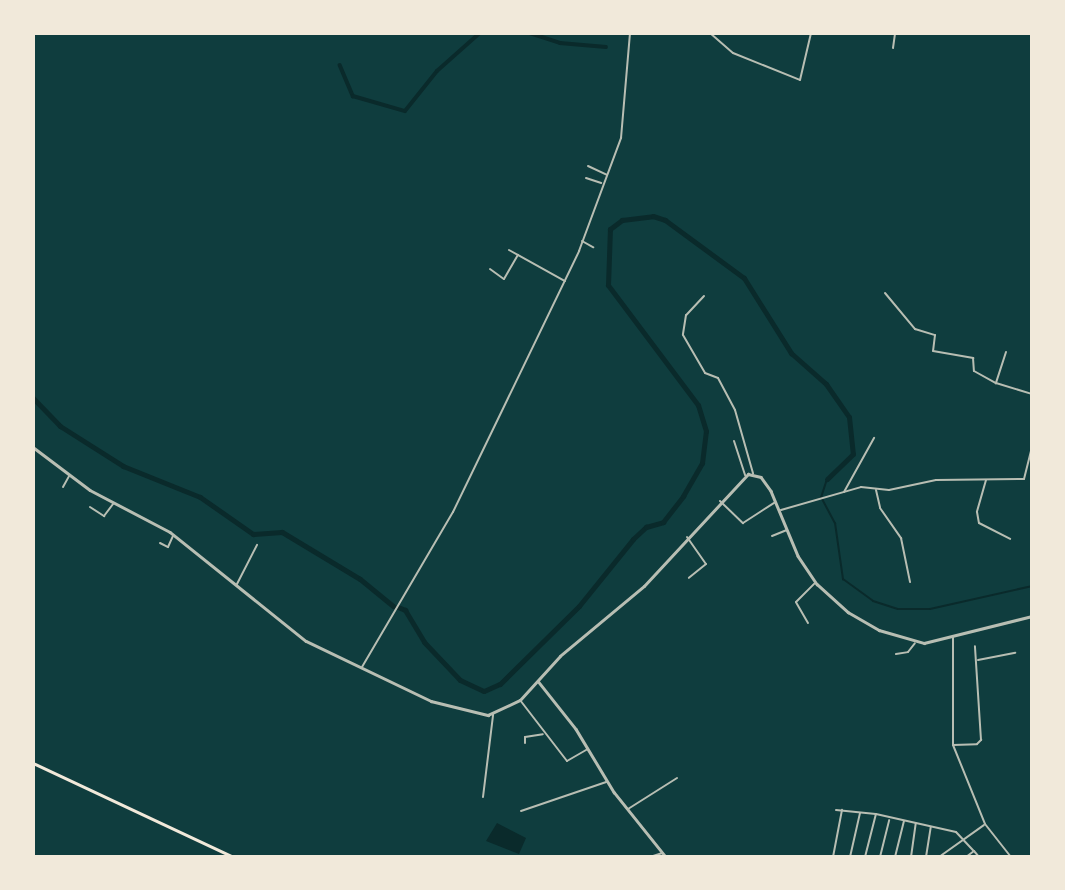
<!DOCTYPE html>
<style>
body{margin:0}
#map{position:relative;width:1065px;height:890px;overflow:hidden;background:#0f3d3e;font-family:"Source Serif 4",serif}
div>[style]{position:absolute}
.water>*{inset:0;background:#0a2a2b}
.stream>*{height:2px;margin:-1px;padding:0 1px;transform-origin:1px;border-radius:1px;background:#0a2a2b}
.canal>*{height:3.5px;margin:-1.75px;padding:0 1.75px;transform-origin:1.75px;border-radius:1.75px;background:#0a2a2b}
.river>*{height:5px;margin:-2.5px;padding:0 2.5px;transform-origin:2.5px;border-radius:2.5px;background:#0a2a2b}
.minor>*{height:2px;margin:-1px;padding:0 1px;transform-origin:1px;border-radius:1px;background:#b8beb3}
.tertiary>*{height:2.5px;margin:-1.25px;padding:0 1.25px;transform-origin:1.25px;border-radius:1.25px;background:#b8beb3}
.secondary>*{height:2.5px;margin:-1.25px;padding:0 1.25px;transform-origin:1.25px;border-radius:1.25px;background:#f1e9da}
span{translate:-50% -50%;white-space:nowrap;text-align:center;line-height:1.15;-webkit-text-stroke:6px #f1e9da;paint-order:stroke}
.frame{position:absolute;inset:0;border:35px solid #f1e9da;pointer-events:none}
</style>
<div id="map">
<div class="water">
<div style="clip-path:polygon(497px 823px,526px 838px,519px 854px,486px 841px)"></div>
</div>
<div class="stream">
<div style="left:827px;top:479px;width:19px;rotate:108deg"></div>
<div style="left:821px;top:497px;width:30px;rotate:62deg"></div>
<div style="left:835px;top:523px;width:57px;rotate:81.9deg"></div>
<div style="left:843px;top:579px;width:37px;rotate:36deg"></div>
<div style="left:873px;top:601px;width:26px;rotate:18deg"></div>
<div style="left:898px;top:609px;width:32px"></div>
<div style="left:930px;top:609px;width:105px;rotate:-12.7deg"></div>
</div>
<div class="canal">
<div style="left:530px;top:33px;width:32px;rotate:18deg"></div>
<div style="left:560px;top:43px;width:46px;rotate:5deg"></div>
<div style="left:340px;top:65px;width:34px;rotate:67deg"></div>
<div style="left:353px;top:96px;width:54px;rotate:16.1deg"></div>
<div style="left:405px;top:111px;width:51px;rotate:-51.3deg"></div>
<div style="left:437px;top:71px;width:57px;rotate:-41.5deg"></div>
</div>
<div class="river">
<div style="left:33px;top:398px;width:39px;rotate:46deg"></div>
<div style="left:60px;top:426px;width:75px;rotate:32.4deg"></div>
<div style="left:123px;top:466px;width:83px;rotate:21.9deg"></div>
<div style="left:200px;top:497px;width:65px;rotate:34.9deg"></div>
<div style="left:253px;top:534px;width:29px;rotate:-4deg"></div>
<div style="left:282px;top:532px;width:91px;rotate:31.1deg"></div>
<div style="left:360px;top:579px;width:43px;rotate:39.3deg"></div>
<div style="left:398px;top:607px;width:8px;rotate:23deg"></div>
<div style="left:405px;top:610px;width:37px;rotate:59deg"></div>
<div style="left:424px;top:642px;width:52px;rotate:46.5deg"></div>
<div style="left:460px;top:680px;width:26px;rotate:25deg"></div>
<div style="left:484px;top:691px;width:17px;rotate:-24deg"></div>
<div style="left:500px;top:684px;width:111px;rotate:-44.6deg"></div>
<div style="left:579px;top:606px;width:86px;rotate:-51.1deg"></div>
<div style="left:633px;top:539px;width:18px;rotate:-43deg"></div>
<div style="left:646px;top:527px;width:18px;rotate:-16deg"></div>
<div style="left:663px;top:522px;width:33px;rotate:-52deg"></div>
<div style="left:683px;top:496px;width:38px;rotate:-60deg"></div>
<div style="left:702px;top:463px;width:32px;rotate:-83deg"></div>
<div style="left:706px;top:431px;width:27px;rotate:-107deg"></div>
<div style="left:698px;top:405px;width:150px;rotate:-126.9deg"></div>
<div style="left:608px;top:285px;width:56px;rotate:-88deg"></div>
<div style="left:610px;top:229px;width:15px;rotate:-37deg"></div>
<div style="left:622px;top:220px;width:31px;rotate:-7deg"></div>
<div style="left:653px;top:216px;width:13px;rotate:18deg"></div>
<div style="left:665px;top:220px;width:98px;rotate:36.3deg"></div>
<div style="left:744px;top:278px;width:89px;rotate:57.9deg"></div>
<div style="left:791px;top:353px;width:47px;rotate:41.5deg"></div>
<div style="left:826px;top:384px;width:40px;rotate:55.1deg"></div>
<div style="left:849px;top:417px;width:37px;rotate:84deg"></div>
<div style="left:853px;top:454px;width:36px;rotate:136deg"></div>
</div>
<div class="minor">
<div style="left:710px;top:33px;width:30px;rotate:41deg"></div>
<div style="left:733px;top:53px;width:72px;rotate:21.9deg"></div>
<div style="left:800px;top:80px;width:48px;rotate:-76.8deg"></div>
<div style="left:893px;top:48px;width:15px;rotate:-82deg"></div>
<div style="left:588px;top:166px;width:21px;rotate:25deg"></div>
<div style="left:586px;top:178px;width:16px;rotate:18deg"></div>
<div style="left:582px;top:241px;width:13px;rotate:29deg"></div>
<div style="left:509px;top:250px;width:64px;rotate:29deg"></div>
<div style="left:490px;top:269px;width:17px;rotate:36deg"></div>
<div style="left:504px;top:279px;width:28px;rotate:-60deg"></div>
<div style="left:885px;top:293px;width:47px;rotate:50.2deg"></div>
<div style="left:915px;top:329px;width:21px;rotate:17deg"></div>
<div style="left:935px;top:335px;width:16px;rotate:97deg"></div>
<div style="left:933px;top:351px;width:41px;rotate:9.9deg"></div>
<div style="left:973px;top:358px;width:13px;rotate:86deg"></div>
<div style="left:974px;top:371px;width:25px;rotate:29deg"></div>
<div style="left:704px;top:296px;width:26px;rotate:133deg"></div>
<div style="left:686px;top:315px;width:20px;rotate:99deg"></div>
<div style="left:683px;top:335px;width:44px;rotate:59.9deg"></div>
<div style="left:705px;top:373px;width:14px;rotate:21deg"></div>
<div style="left:718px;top:378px;width:36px;rotate:62deg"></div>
<div style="left:735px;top:410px;width:66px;rotate:74.1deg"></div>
<div style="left:1006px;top:352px;width:33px;rotate:108deg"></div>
<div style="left:996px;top:383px;width:38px;rotate:17deg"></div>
<div style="left:734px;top:441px;width:36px;rotate:72deg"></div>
<div style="left:986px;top:480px;width:33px;rotate:106deg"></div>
<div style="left:977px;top:512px;width:11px;rotate:80deg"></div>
<div style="left:979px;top:523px;width:35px;rotate:27deg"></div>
<div style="left:63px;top:487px;width:13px;rotate:-61deg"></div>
<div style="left:876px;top:490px;width:18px;rotate:77deg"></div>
<div style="left:880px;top:508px;width:37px;rotate:55deg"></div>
<div style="left:901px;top:538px;width:45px;rotate:78.4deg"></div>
<div style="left:844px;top:492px;width:62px;rotate:-60.9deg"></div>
<div style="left:720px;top:501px;width:32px;rotate:44deg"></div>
<div style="left:743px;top:523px;width:38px;rotate:-33deg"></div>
<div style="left:90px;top:507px;width:17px;rotate:33deg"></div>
<div style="left:104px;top:516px;width:15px;rotate:-53deg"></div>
<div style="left:781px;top:510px;width:83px;rotate:-16deg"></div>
<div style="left:861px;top:487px;width:28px;rotate:6deg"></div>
<div style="left:889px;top:490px;width:48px;rotate:-12deg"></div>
<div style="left:936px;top:480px;width:88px;rotate:-0.7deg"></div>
<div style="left:1024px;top:479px;width:33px;rotate:-76deg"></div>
<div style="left:772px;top:536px;width:16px;rotate:-22deg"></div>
<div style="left:687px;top:537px;width:33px;rotate:55deg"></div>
<div style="left:706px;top:564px;width:22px;rotate:141deg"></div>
<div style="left:160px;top:543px;width:9px;rotate:27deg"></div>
<div style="left:168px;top:547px;width:12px;rotate:-66deg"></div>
<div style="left:237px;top:584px;width:44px;rotate:-62.9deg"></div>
<div style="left:808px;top:623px;width:24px;rotate:-120deg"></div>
<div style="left:796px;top:602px;width:27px;rotate:-45deg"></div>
<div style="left:953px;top:637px;width:108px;rotate:90deg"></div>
<div style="left:953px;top:745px;width:85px;rotate:67.9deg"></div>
<div style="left:985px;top:824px;width:42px;rotate:51.8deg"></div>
<div style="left:896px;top:654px;width:12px;rotate:-9deg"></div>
<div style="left:908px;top:652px;width:11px;rotate:-52deg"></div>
<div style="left:978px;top:660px;width:38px;rotate:-11deg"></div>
<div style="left:362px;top:667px;width:180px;rotate:-59.6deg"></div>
<div style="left:453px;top:512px;width:290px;rotate:-64.2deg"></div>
<div style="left:579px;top:251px;width:121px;rotate:-69.6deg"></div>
<div style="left:621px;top:138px;width:105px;rotate:-85.1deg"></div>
<div style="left:520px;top:700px;width:77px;rotate:52.4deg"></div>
<div style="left:567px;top:761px;width:24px;rotate:-30deg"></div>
<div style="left:525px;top:743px;width:6px;rotate:-90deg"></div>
<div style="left:525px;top:737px;width:18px;rotate:-9deg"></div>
<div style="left:953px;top:745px;width:24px;rotate:-2deg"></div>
<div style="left:977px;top:744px;width:6px;rotate:-45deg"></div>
<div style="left:981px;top:740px;width:94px;rotate:-93.7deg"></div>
<div style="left:483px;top:797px;width:83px;rotate:-83deg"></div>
<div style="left:628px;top:809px;width:58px;rotate:-32.3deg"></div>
<div style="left:836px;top:810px;width:40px;rotate:5.7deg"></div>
<div style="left:876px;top:814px;width:82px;rotate:12.7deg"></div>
<div style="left:956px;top:832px;width:26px;rotate:47deg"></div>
<div style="left:521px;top:811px;width:90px;rotate:-18.8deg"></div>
<div style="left:650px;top:857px;width:13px;rotate:-18deg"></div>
<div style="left:707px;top:857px;width:7px"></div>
<div style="left:833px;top:857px;width:48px;rotate:-79.2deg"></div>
<div style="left:850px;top:857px;width:45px;rotate:-77.2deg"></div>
<div style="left:865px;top:857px;width:44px;rotate:-75.7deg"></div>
<div style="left:880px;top:857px;width:38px;rotate:-76deg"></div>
<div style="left:895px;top:857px;width:37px;rotate:-76deg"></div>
<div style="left:911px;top:857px;width:34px;rotate:-82deg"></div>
<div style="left:926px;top:857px;width:30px;rotate:-81deg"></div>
<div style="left:939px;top:857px;width:55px;rotate:-35.4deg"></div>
<div style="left:966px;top:857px;width:10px;rotate:-37deg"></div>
<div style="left:974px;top:851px;width:8px;rotate:50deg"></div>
</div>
<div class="tertiary">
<div style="left:33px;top:447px;width:71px;rotate:37deg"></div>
<div style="left:90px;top:490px;width:90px;rotate:27.7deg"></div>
<div style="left:170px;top:532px;width:174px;rotate:38.7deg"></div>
<div style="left:306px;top:641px;width:139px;rotate:25.6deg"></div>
<div style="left:431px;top:701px;width:59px;rotate:13.8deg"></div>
<div style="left:488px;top:715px;width:35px;rotate:-25deg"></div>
<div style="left:520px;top:700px;width:59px;rotate:-47.7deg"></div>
<div style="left:560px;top:656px;width:109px;rotate:-39.8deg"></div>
<div style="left:644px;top:586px;width:153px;rotate:-47.1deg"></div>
<div style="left:748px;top:474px;width:13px;rotate:13deg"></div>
<div style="left:761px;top:477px;width:17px;rotate:54deg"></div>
<div style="left:771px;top:491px;width:70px;rotate:67.4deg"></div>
<div style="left:798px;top:556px;width:34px;rotate:56deg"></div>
<div style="left:817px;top:584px;width:42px;rotate:42.1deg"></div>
<div style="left:848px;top:612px;width:36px;rotate:30deg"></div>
<div style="left:879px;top:630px;width:47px;rotate:16.1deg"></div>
<div style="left:924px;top:643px;width:111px;rotate:-14deg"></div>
<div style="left:538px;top:681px;width:61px;rotate:51.6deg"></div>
<div style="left:576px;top:729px;width:74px;rotate:58.9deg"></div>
<div style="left:614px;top:792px;width:83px;rotate:51.3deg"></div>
</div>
<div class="secondary">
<div style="left:33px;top:763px;width:222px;rotate:25.1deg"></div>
</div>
<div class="frame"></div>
</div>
